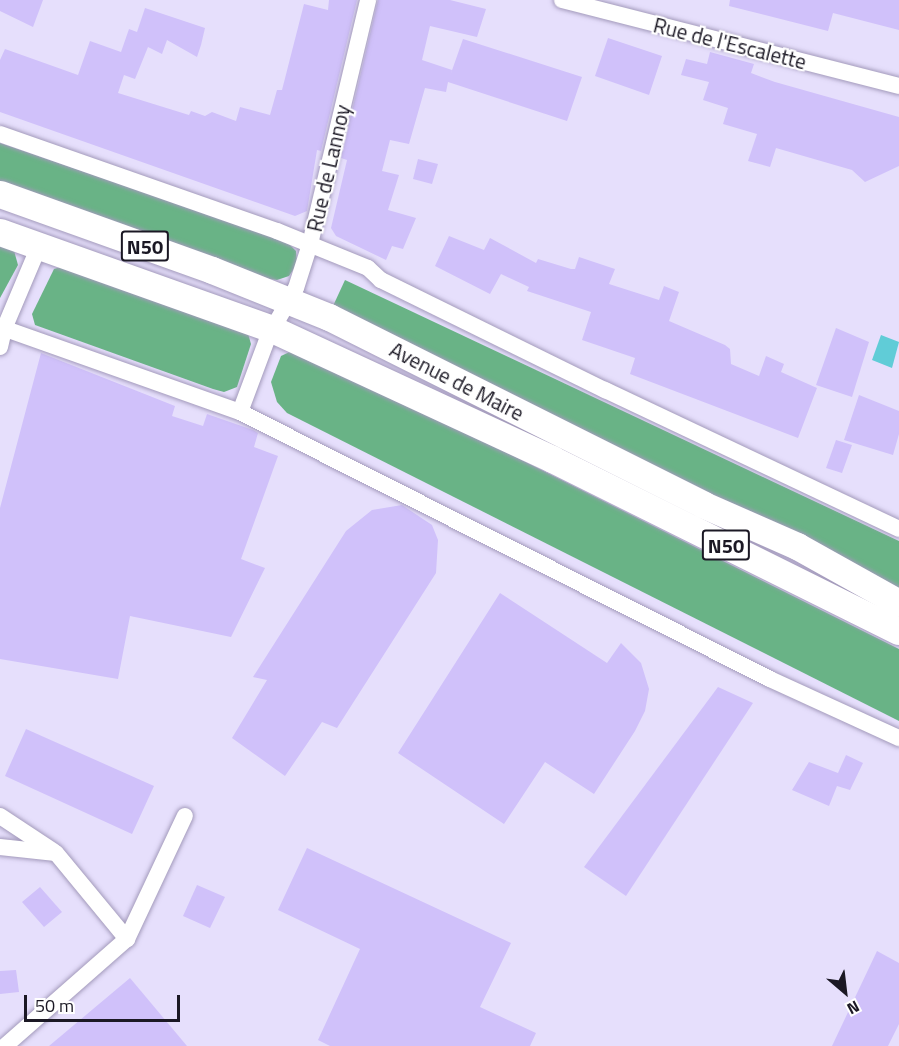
<!DOCTYPE html>
<style>
body{margin:0}
#map{position:relative;width:899px;height:1046px;overflow:hidden;background:#e6dffc;font-family:"Titillium Web",sans-serif}
div>[style]{position:absolute}
.forest>*{inset:0;background:#69b386}
.water>*{inset:0;background:#60ccd7}
.building>*{inset:0;background:#d0c1fa}
.roads{filter:drop-shadow(0 0 2px #a39abb) drop-shadow(0 0 2px #a39abb)}
.minor>*{height:16px;margin:-8px;padding:0 8px;transform-origin:8px;border-radius:8px;background:#fff}
.primary>*{height:27px;margin:-13.5px;padding:0 13.5px;transform-origin:13.5px;border-radius:13.5px;background:#fff}
span{translate:-50% -50%;white-space:nowrap;text-align:center;line-height:1.15;-webkit-text-stroke:4.5px #fff;paint-order:stroke}
.shield-label span{padding:2px 4px;background:#fff;border:2px solid;border-radius:4px;-webkit-text-stroke-width:0}
.shield-label{font-size:20px;color:#1b1824;font-weight:700}
.street-label{font-size:21px;color:#1b1824}
.north{position:absolute;left:815px;top:962px;width:60px;height:60px;-webkit-text-stroke:4px #fff;paint-order:stroke;rotate:152deg;font-size:16px;font-weight:700;line-height:24px;text-align:center;color:#1b1824}
.north::after{content:'';display:block;margin:auto;width:21px;height:27px;background:#1b1824;clip-path:polygon(50% 0,100% 100%,50% 72%,0 100%)}
.scale{position:absolute;left:24px;top:995px;width:156px;height:27px;box-sizing:border-box;border:3px solid #1b1824;border-top:0;padding-left:8px;font-size:18px;line-height:21px;white-space:nowrap;color:#1b1824;-webkit-text-stroke:4px #fff;paint-order:stroke}
</style>
<div id="map">
<div class="forest">
<div style="clip-path:polygon(0 143px,285px 240px,296px 251px,297px 264px,289px 276px,277px 280px,262px 278px,0 185px)"></div>
<div style="clip-path:polygon(0 239px,13px 247px,18px 265px,0 298px)"></div>
<div style="clip-path:polygon(64px 266px,247px 330px,251px 344px,237px 387px,224px 392px,213px 389px,35px 325px,32px 314px,54px 269px)"></div>
<div style="clip-path:polygon(345px 280px,899px 541px,899px 588px,333px 306px)"></div>
<div style="clip-path:polygon(298px 348px,899px 649px,899px 721px,287px 413px,277px 402px,271px 382px,281px 356px)"></div>
</div>
<div class="water">
<div style="clip-path:polygon(881px 335px,899px 342px,892px 368px,872px 360px)"></div>
</div>
<div class="building">
<div style="clip-path:polygon(0 0,43px 0,33px 27px,0 11px)"></div>
<div style="clip-path:polygon(329px 0,357px 0,321px 151px,317px 150px,307px 211px,295px 216px,0 112px,0 60px,5px 49px,78px 75px,90px 41px,121px 52px,129px 29px,137px 32px,145px 8px,205px 28px,201px 45px,197px 57px,167px 40px,162px 54px,148px 47px,135px 79px,124px 75px,118px 93px,189px 115px,191px 111px,205px 116px,212px 112px,236px 121px,240px 107px,270px 115px,277px 90px,282px 90px,304px 4px,328px 10px)"></div>
<div style="clip-path:polygon(378px 0,450px 0,486px 9px,477px 37px,430px 26px,422px 60px,452px 70px,450px 76px,463px 39px,582px 77px,567px 121px,448px 82px,446px 92px,425px 88px,409px 144px,390px 140px,382px 171px,399px 175px,388px 210px,416px 218px,403px 249px,392px 246px,386px 260px,336px 236px,331px 228px,347px 160px,341px 158px)"></div>
<div style="clip-path:polygon(730px 0,899px 0,899px 30px,833px 13px,828px 31px,729px 6px)"></div>
<div style="clip-path:polygon(608px 38px,662px 56px,649px 95px,595px 76px)"></div>
<div style="clip-path:polygon(710px 52px,754px 64px,751px 73px,775px 82px,899px 117px,899px 166px,865px 182px,852px 170px,776px 148px,770px 167px,748px 161px,757px 134px,723px 124px,728px 108px,703px 100px,709px 82px,681px 75px,686px 59px,707px 64px)"></div>
<div style="clip-path:polygon(418px 159px,438px 164px,432px 184px,413px 179px)"></div>
<div style="clip-path:polygon(449px 236px,484px 250px,490px 238px,536px 263px,538px 259px,571px 269px,575px 269px,579px 257px,615px 269px,609px 284px,659px 300px,664px 286px,679px 292px,669px 321px,725px 345px,730px 349px,731px 364px,759px 376px,766px 356px,784px 364px,781px 372px,817px 388px,798px 438px,630px 374px,635px 358px,582px 340px,591px 312px,527px 291px,529px 287px,501px 274px,490px 294px,435px 266px)"></div>
<div style="clip-path:polygon(836px 328px,869px 342px,852px 397px,816px 385px)"></div>
<div style="clip-path:polygon(41px 353px,175px 406px,172px 416px,203px 426px,207px 414px,253px 430px,258px 433px,254px 447px,278px 456px,241px 559px,265px 568px,231px 637px,130px 616px,118px 679px,0 659px,0 508px)"></div>
<div style="clip-path:polygon(859px 395px,899px 411px,899px 434px,893px 455px,844px 440px)"></div>
<div style="clip-path:polygon(836px 440px,852px 445px,842px 473px,826px 468px)"></div>
<div style="clip-path:polygon(402px 505px,432px 525px,438px 540px,436px 573px,337px 728px,322px 722px,285px 776px,232px 738px,267px 680px,253px 677px,346px 531px,372px 510px)"></div>
<div style="clip-path:polygon(500px 593px,607px 663px,621px 643px,641px 663px,649px 689px,645px 711px,635px 731px,594px 794px,545px 762px,504px 824px,398px 753px)"></div>
<div style="clip-path:polygon(718px 687px,753px 703px,626px 896px,584px 867px)"></div>
<div style="clip-path:polygon(26px 729px,154px 786px,132px 834px,5px 776px)"></div>
<div style="clip-path:polygon(846px 755px,863px 763px,850px 790px,837px 786px,829px 806px,792px 790px,809px 762px,838px 773px)"></div>
<div style="clip-path:polygon(307px 848px,511px 943px,480px 1007px,536px 1033px,530px 1046px,330px 1046px,318px 1040px,360px 949px,278px 910px)"></div>
<div style="clip-path:polygon(197px 885px,225px 897px,210px 928px,183px 916px)"></div>
<div style="clip-path:polygon(40px 887px,62px 912px,44px 927px,22px 902px)"></div>
<div style="clip-path:polygon(877px 951px,899px 963px,899px 1024px,888px 1046px,832px 1046px)"></div>
<div style="clip-path:polygon(16px 970px,19px 992px,0 994px,0 971px)"></div>
<div style="clip-path:polygon(130px 978px,187px 1046px,49px 1046px)"></div>
</div>
<div class="roads">
<div class="minor">
<div style="left:562px;top:0;width:348px;rotate:14.3deg"></div>
<div style="left:0;top:134px;width:293px;rotate:19.3deg"></div>
<div style="left:277px;top:231px;width:98px;rotate:22.1deg"></div>
<div style="left:368px;top:268px;width:18px;rotate:43deg"></div>
<div style="left:381px;top:280px;width:250px;rotate:26.2deg"></div>
<div style="left:605px;top:390px;width:325px;rotate:25.3deg"></div>
<div style="left:0;top:327px;width:255px;rotate:19.5deg"></div>
<div style="left:240px;top:412px;width:593px;rotate:26.74deg"></div>
<div style="left:770px;top:679px;width:142px;rotate:24.6deg"></div>
<div style="left:0;top:347px;width:18px;rotate:-77deg"></div>
<div style="left:4px;top:329px;width:90px;rotate:-67.1deg"></div>
<div style="left:240px;top:412px;width:80px;rotate:-69.5deg"></div>
<div style="left:268px;top:337px;width:56px;rotate:-60.3deg"></div>
<div style="left:296px;top:288px;width:46px;rotate:-72.3deg"></div>
<div style="left:310px;top:244px;width:251px;rotate:-76.6deg"></div>
<div style="left:0;top:816px;width:64px;rotate:33.4deg"></div>
<div style="left:0;top:847px;width:56px;rotate:6.1deg"></div>
<div style="left:56px;top:853px;width:112px;rotate:50.5deg"></div>
<div style="left:5px;top:1046px;width:162px;rotate:-41.3deg"></div>
<div style="left:127px;top:939px;width:136px;rotate:-64.8deg"></div>
</div>
<div class="primary">
<div style="left:0;top:194px;width:225px;rotate:19.7deg"></div>
<div style="left:212px;top:270px;width:126px;rotate:21.9deg"></div>
<div style="left:329px;top:317px;width:419px;rotate:26.6deg"></div>
<div style="left:704px;top:505px;width:102px;rotate:23.8deg"></div>
<div style="left:797px;top:546px;width:117px;rotate:29.2deg"></div>
<div style="left:0;top:232px;width:289px;rotate:19.6deg"></div>
<div style="left:272px;top:329px;width:309px;rotate:24.9deg"></div>
<div style="left:552px;top:459px;width:387px;rotate:26.4deg"></div>
</div>
</div>
<div class="shield-label">
<span style="left:145px;top:246px">N50</span>
<span style="left:726px;top:545px">N50</span>
</div>
<div class="street-label">
<span style="left:730px;top:43px;rotate:14deg">Rue de l'Escalette</span>
<span style="left:328px;top:168px;rotate:-77deg">Rue de Lannoy</span>
<span style="left:457px;top:381px;rotate:27deg">Avenue de Maire</span>
</div>
<div class="north">N</div>
<div class="scale">50 m</div>
</div>
